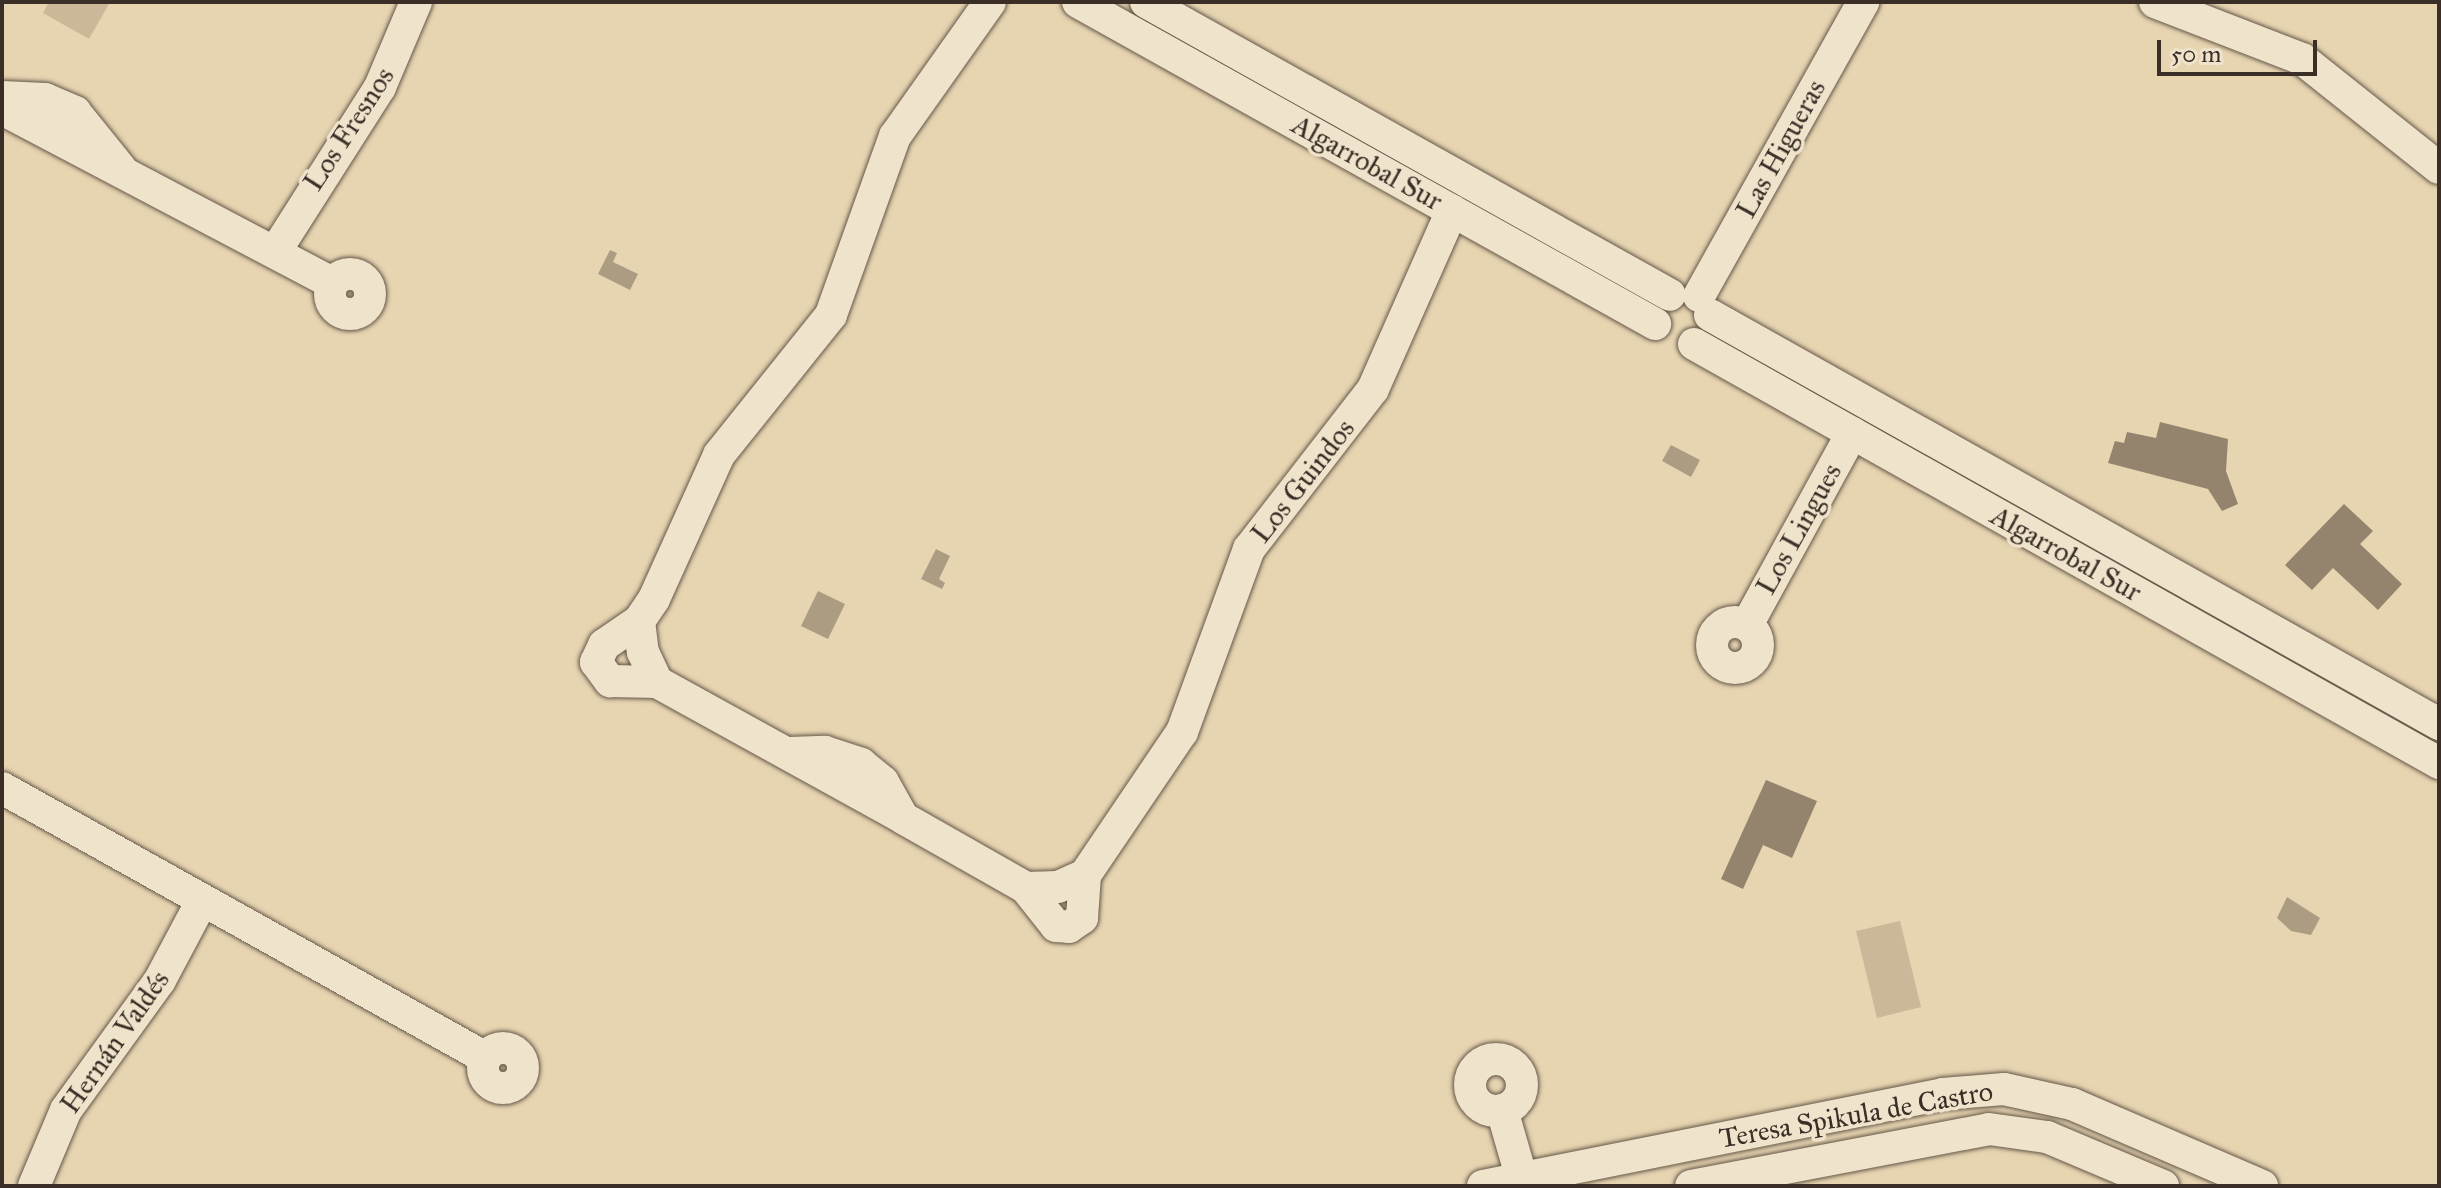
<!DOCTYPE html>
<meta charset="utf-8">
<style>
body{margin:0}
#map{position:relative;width:2441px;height:1188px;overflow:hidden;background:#e7d4b1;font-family:"IM FELL Great Primer",serif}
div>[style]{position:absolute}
.green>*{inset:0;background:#cab899}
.water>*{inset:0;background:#ac9c82}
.building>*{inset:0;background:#94846e}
.roads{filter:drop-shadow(0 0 2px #655849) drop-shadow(0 0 2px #655849)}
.minor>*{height:32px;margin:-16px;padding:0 16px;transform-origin:16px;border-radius:16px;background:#efe3cc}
.minor>.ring{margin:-16px;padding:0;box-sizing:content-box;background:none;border:32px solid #efe3cc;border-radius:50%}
span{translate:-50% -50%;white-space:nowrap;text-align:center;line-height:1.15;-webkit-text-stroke:7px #efe3cc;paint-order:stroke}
.street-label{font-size:28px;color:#3a2e26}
.frame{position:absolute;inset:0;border:4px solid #3a2e26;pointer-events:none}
.scale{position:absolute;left:2157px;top:40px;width:160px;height:36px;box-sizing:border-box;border:4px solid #3a2e26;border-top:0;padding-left:10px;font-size:24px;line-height:28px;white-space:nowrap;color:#3a2e26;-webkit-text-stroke:6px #efe3cc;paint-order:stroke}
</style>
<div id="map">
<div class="green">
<div style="clip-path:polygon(49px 2px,110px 2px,89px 39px,43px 13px)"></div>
<div style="clip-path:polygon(1900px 921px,1921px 1007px,1877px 1018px,1856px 931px)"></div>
</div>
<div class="water">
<div style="clip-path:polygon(610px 250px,617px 253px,613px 262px,638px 274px,630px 290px,598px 274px)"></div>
<div style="clip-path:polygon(1671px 445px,1700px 460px,1691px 477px,1662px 461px)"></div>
<div style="clip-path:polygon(936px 549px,950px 556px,939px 579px,945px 583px,942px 589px,921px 579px)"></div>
<div style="clip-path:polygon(818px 591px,845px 604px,828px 639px,801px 626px)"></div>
<div style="clip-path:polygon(2287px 897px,2320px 918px,2311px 935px,2291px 931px,2277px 918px)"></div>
</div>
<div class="building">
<div style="clip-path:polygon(2160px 422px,2228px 439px,2226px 471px,2238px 504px,2222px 511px,2208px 489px,2108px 463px,2115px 441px,2124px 443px,2127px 432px,2156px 438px)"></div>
<div style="clip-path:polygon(2344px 504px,2373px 531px,2360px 544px,2402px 584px,2378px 610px,2333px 568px,2312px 590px,2285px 565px)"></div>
<div style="clip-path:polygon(1766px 780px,1817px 801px,1792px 858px,1763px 845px,1743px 889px,1721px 879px)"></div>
</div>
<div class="roads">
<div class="minor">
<div style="left:990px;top:2px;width:164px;rotate:125.3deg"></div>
<div style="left:895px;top:136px;width:190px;rotate:109.7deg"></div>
<div style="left:831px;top:315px;width:179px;rotate:128.7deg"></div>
<div style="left:719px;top:455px;width:158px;rotate:114.3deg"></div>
<div style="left:654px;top:599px;width:27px;rotate:124deg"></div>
<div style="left:639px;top:621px;width:42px;rotate:145.6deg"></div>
<div style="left:604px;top:645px;width:19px;rotate:115deg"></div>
<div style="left:596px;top:662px;width:24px;rotate:54deg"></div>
<div style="left:610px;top:681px;width:47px;rotate:1.2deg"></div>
<div style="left:657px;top:682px;width:281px;rotate:28.9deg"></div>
<div style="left:903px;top:818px;width:142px;rotate:29.6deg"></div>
<div style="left:1026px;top:888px;width:48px;rotate:51.7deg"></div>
<div style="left:1056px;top:926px;width:13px;rotate:4deg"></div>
<div style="left:1069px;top:927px;width:16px;rotate:-35deg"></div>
<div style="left:1082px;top:918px;width:43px;rotate:-86deg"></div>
<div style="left:1078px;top:2px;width:661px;rotate:29.16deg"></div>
<div style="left:1146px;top:2px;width:600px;rotate:29.21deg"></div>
<div style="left:2155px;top:2px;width:158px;rotate:21.2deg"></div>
<div style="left:2302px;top:59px;width:175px;rotate:38.5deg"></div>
<div style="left:2px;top:97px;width:43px;rotate:2.7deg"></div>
<div style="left:45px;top:99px;width:33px;rotate:23deg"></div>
<div style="left:75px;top:112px;width:73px;rotate:51.1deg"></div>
<div style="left:2px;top:109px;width:373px;rotate:27.8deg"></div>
<div style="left:275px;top:252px;width:196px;rotate:-57.5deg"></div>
<div style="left:380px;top:87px;width:92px;rotate:-67deg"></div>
<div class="ring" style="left:330px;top:274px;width:8px;height:8px"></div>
<div style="left:1699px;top:296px;width:337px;rotate:-60.8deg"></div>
<div style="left:1710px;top:315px;width:836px;rotate:29.29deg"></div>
<div style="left:1694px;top:344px;width:855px;rotate:29.35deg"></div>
<div style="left:639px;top:621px;width:31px;rotate:83deg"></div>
<div style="left:643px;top:652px;width:33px;rotate:65deg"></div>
<div class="ring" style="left:1712px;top:622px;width:14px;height:14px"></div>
<div style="left:1747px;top:625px;width:219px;rotate:-61.3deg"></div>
<div style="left:789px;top:753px;width:36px;rotate:-2deg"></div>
<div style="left:825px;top:752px;width:38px;rotate:18deg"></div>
<div style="left:861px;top:764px;width:28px;rotate:39deg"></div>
<div style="left:883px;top:782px;width:41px;rotate:60.9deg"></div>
<div style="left:2px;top:788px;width:554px;rotate:29.16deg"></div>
<div style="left:1026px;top:888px;width:32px;rotate:-2deg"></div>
<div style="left:1058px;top:887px;width:30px;rotate:-24deg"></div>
<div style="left:1085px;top:875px;width:173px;rotate:-55.9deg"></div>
<div style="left:1182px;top:732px;width:195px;rotate:-69.9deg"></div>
<div style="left:1249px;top:549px;width:202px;rotate:-52.2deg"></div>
<div style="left:1373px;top:389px;width:195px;rotate:-66.1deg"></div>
<div class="ring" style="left:483px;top:1048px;width:8px;height:8px"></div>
<div class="ring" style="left:1470px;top:1059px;width:20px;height:20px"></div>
<div style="left:1502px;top:1110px;width:79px;rotate:73.9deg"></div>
<div style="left:34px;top:1186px;width:82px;rotate:-67.2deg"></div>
<div style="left:66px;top:1110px;width:160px;rotate:-54.1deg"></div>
<div style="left:160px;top:980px;width:89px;rotate:-62deg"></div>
<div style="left:1483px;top:1186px;width:469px;rotate:-11.3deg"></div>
<div style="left:1943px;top:1094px;width:61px;rotate:-4.7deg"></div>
<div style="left:2004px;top:1089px;width:70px;rotate:12.4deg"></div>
<div style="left:2072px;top:1104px;width:207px;rotate:23.3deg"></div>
<div style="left:1691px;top:1186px;width:303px;rotate:-10.8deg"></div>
<div style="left:1989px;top:1129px;width:59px;rotate:7.9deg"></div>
<div style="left:2047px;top:1137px;width:126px;rotate:22.9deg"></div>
</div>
</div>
<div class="street-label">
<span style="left:349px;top:129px;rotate:-57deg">Los Fresnos</span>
<span style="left:1781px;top:149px;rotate:-61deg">Las Higueras</span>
<span style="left:1367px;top:163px;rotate:29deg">Algarrobal Sur</span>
<span style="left:1303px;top:481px;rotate:-52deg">Los Guindos</span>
<span style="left:1799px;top:529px;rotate:-61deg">Los Lingues</span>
<span style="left:2066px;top:554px;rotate:29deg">Algarrobal Sur</span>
<span style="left:115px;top:1042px;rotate:-55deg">Hernán Valdés</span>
<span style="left:1856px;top:1115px;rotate:-10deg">Teresa Spikula de Castro</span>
</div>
<div class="frame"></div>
<div class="scale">50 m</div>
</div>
